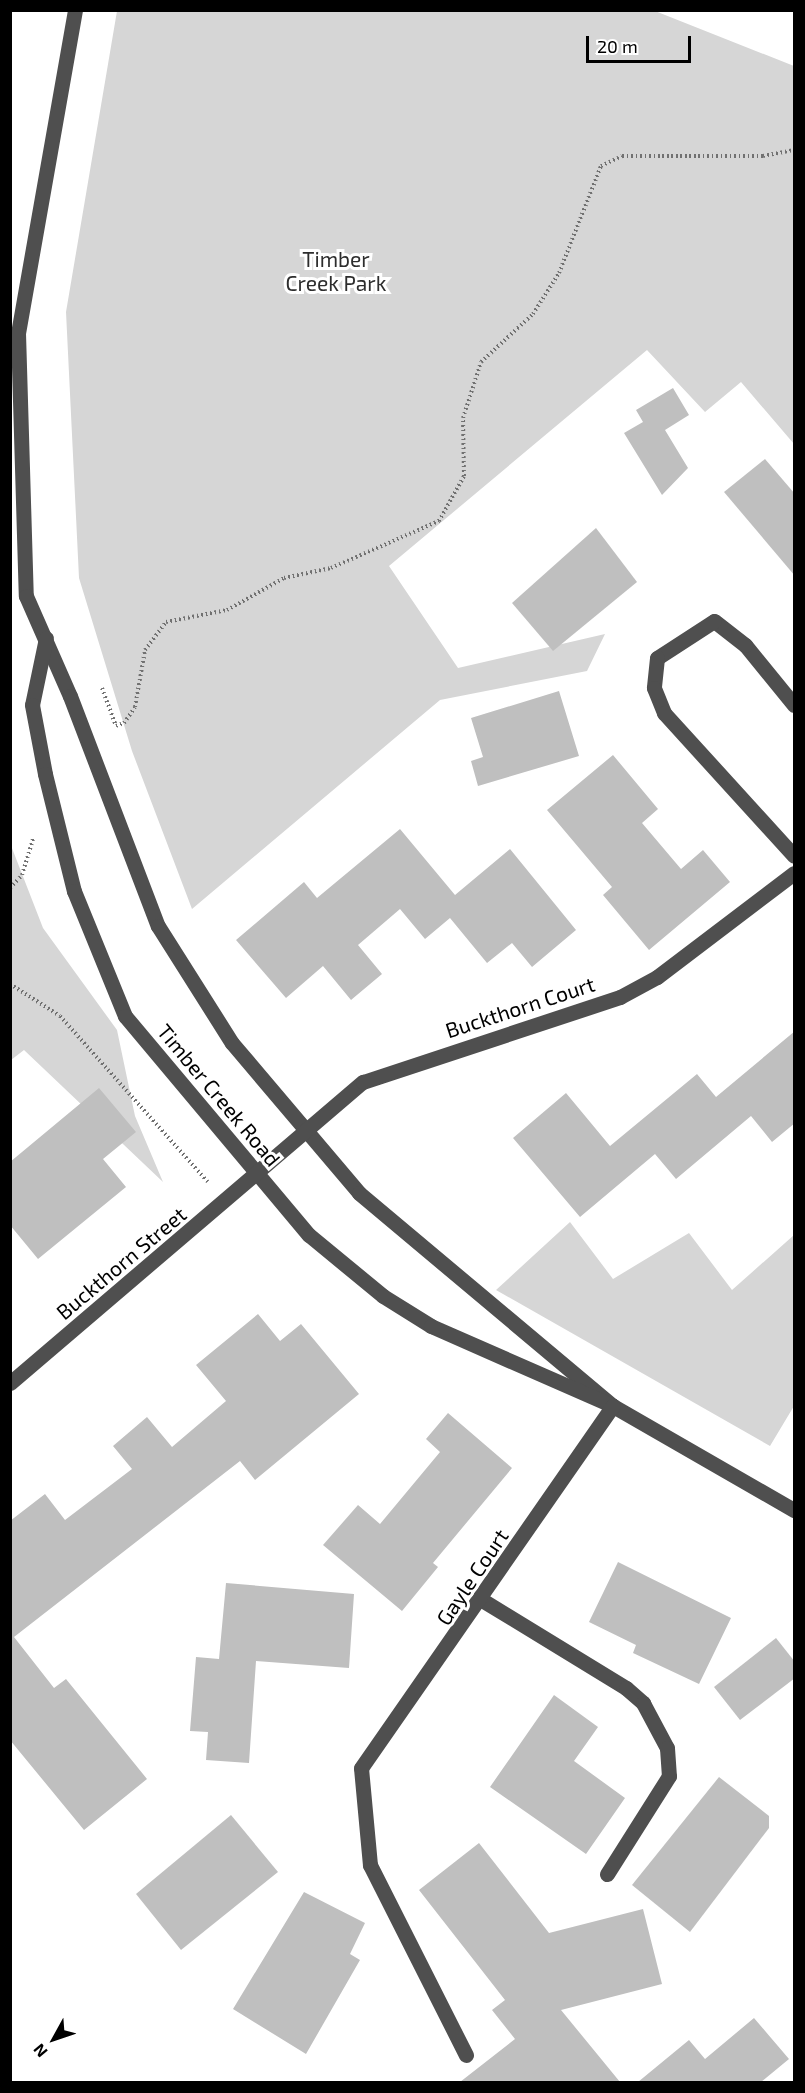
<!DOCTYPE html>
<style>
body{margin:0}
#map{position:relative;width:805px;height:2093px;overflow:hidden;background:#fff;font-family:"Exo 2",sans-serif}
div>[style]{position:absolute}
.green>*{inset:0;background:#d6d6d6}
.building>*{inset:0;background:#bfbfbf}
.path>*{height:4px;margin-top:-2px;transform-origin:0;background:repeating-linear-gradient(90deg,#717171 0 1.5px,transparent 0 4.5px)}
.minor>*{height:15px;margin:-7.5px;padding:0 7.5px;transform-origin:7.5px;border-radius:7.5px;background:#4f4f4f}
span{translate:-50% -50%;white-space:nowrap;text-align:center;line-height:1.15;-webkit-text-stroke:6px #fff;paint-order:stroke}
.park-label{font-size:21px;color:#2d2d2d}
.street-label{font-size:21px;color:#000}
.frame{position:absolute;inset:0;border:12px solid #000;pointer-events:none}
.north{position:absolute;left:24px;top:2009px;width:60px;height:60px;-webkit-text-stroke:4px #fff;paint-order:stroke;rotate:230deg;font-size:16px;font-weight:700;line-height:24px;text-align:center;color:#000}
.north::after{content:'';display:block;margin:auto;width:21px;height:27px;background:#000;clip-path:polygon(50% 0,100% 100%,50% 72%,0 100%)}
.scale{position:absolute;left:586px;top:36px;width:105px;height:27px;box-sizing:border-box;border:3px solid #000;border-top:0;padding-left:8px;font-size:18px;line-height:21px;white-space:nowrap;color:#000;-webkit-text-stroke:4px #fff;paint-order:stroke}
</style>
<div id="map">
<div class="green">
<div style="clip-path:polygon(117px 11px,655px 11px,794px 66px,794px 444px,741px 382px,705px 412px,647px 350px,389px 566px,458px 668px,605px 634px,587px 671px,440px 700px,192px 909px,132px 751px,79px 578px,66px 312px)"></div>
<div style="clip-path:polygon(10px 843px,43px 928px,117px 1030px,135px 1116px,163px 1182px,24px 1050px,11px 1060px)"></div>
<div style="clip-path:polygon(570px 1222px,613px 1279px,689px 1233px,732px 1290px,794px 1235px,794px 1406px,770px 1446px,496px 1290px)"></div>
</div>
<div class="building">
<div style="clip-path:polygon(673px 388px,689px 415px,665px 430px,688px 468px,662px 495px,624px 433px,643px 422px,636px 410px)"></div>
<div style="clip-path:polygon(765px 459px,795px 494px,795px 576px,724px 492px)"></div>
<div style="clip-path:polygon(596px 528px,637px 582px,553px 651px,512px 603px)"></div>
<div style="clip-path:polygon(559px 691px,579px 756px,478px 786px,471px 761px,483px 757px,471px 718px)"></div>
<div style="clip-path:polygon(613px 755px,658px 809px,642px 823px,681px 869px,703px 850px,730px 882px,649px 950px,603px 895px,612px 887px,547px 810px)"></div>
<div style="clip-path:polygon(400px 829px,455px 895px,510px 849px,576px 930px,532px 967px,512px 943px,487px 963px,450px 918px,425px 939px,400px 909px,358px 945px,382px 974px,351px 1000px,323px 966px,286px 998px,236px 940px,304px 882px,317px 898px)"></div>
<div style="clip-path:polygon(795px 1031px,795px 1123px,772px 1142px,751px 1116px,676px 1179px,655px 1154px,580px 1217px,513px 1138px,566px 1093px,610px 1146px,697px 1074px,716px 1097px)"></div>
<div style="clip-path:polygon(99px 1088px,136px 1132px,103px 1159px,126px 1187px,38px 1259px,10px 1225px,10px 1162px)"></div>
<div style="clip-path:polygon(258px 1314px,280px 1341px,301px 1324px,359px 1394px,255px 1480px,240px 1461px,14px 1637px,54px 1688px,66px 1679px,147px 1779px,84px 1830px,10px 1740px,10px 1521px,45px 1494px,65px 1520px,132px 1469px,113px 1446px,147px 1417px,172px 1447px,226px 1401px,196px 1365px)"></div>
<div style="clip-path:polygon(448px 1413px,512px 1468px,433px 1563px,438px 1567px,402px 1611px,323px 1545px,358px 1505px,380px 1524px,440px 1452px,426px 1439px)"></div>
<div style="clip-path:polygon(618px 1562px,731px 1618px,699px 1684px,633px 1653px,636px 1645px,589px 1622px)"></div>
<div style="clip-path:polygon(226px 1583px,354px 1594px,349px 1668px,256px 1661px,249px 1763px,206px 1760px,208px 1732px,190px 1731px,196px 1657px,219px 1659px)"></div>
<div style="clip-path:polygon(776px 1638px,795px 1662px,795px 1678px,740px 1720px,714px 1687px)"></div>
<div style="clip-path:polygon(554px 1695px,598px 1727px,574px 1761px,625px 1798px,586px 1854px,490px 1787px)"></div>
<div style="clip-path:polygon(719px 1777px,769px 1816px,769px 1828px,690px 1932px,632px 1885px)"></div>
<div style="clip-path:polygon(231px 1815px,278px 1872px,181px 1950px,136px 1894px)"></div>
<div style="clip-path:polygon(479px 1843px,549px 1933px,643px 1909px,662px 1984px,561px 2010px,620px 2082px,460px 2082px,515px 2039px,492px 2010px,505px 2000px,419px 1890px)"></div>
<div style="clip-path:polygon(304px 1892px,365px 1923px,350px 1954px,360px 1960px,306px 2054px,233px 2009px)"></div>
<div style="clip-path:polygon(754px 2018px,789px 2059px,761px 2082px,638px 2082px,689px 2040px,705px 2059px)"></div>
</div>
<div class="path">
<div style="left:102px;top:688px;width:40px;rotate:69.8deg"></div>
<div style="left:116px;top:726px;width:9px;rotate:-21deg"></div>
<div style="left:124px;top:723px;width:19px;rotate:-55deg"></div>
<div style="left:135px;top:707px;width:58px;rotate:-80deg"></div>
<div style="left:145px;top:650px;width:35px;rotate:-53deg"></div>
<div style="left:166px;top:622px;width:62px;rotate:-11.1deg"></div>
<div style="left:227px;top:610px;width:65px;rotate:-29.3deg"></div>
<div style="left:284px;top:578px;width:48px;rotate:-12deg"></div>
<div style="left:331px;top:568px;width:118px;rotate:-23.5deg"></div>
<div style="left:439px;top:521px;width:51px;rotate:-60.9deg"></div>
<div style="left:464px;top:476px;width:58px;rotate:-91deg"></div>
<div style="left:463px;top:418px;width:59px;rotate:-72.2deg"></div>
<div style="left:481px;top:362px;width:71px;rotate:-42.7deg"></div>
<div style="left:533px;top:314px;width:49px;rotate:-57.6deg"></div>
<div style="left:559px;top:273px;width:115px;rotate:-68.6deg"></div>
<div style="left:601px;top:166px;width:23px;rotate:-25deg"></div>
<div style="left:622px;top:156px;width:141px"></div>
<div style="left:763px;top:156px;width:32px;rotate:-11deg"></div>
<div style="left:10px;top:888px;width:18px;rotate:-47deg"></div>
<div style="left:22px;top:875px;width:38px;rotate:-73deg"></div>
<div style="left:10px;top:984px;width:59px;rotate:32.6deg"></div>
<div style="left:60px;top:1016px;width:222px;rotate:48.3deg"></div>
</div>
<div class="minor">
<div style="left:75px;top:10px;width:328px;rotate:100deg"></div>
<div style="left:18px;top:333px;width:263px;rotate:88.3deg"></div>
<div style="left:26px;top:596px;width:109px;rotate:66.3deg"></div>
<div style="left:70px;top:696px;width:246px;rotate:69.1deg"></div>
<div style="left:158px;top:926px;width:138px;rotate:57.7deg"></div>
<div style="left:232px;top:1043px;width:197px;rotate:49.7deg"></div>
<div style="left:359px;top:1193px;width:331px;rotate:40deg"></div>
<div style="left:46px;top:638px;width:68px;rotate:101.8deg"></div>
<div style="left:32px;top:705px;width:70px;rotate:79.3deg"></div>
<div style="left:45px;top:774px;width:121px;rotate:76.1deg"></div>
<div style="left:74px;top:891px;width:135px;rotate:67.8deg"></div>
<div style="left:125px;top:1016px;width:286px;rotate:50deg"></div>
<div style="left:309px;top:1235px;width:96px;rotate:39.5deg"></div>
<div style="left:383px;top:1296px;width:57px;rotate:32deg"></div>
<div style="left:431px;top:1326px;width:199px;rotate:23.7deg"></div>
<div style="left:613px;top:1406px;width:209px;rotate:29.9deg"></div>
<div style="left:794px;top:705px;width:77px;rotate:-129.2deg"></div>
<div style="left:745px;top:645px;width:39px;rotate:-142deg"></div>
<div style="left:714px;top:621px;width:68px;rotate:147deg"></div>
<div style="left:657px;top:658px;width:30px;rotate:96deg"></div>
<div style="left:654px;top:688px;width:27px;rotate:68deg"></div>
<div style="left:664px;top:713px;width:193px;rotate:47.7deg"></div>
<div style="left:10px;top:1383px;width:464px;rotate:-40.5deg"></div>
<div style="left:363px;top:1082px;width:271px;rotate:-18.3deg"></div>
<div style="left:620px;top:997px;width:42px;rotate:-28.4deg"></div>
<div style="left:657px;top:977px;width:172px;rotate:-37.2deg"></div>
<div style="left:482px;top:1600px;width:169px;rotate:31.4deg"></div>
<div style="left:626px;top:1688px;width:23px;rotate:41deg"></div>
<div style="left:643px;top:1703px;width:51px;rotate:61.9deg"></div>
<div style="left:667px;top:1748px;width:28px;rotate:86deg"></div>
<div style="left:669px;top:1776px;width:116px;rotate:122.3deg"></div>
<div style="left:466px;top:2055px;width:213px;rotate:-116.8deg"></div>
<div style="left:370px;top:1865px;width:97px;rotate:-95.3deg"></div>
<div style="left:361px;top:1768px;width:441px;rotate:-55.2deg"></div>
</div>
<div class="park-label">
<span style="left:336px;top:271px">Timber<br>Creek Park</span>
</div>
<div class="street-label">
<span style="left:520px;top:1007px;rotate:-18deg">Buckthorn Court</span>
<span style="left:219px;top:1095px;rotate:50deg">Timber Creek Road</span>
<span style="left:121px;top:1263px;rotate:-40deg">Buckthorn Street</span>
<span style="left:472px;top:1577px;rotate:-56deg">Gayle Court</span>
</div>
<div class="frame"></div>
<div class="north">N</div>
<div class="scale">20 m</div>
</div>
